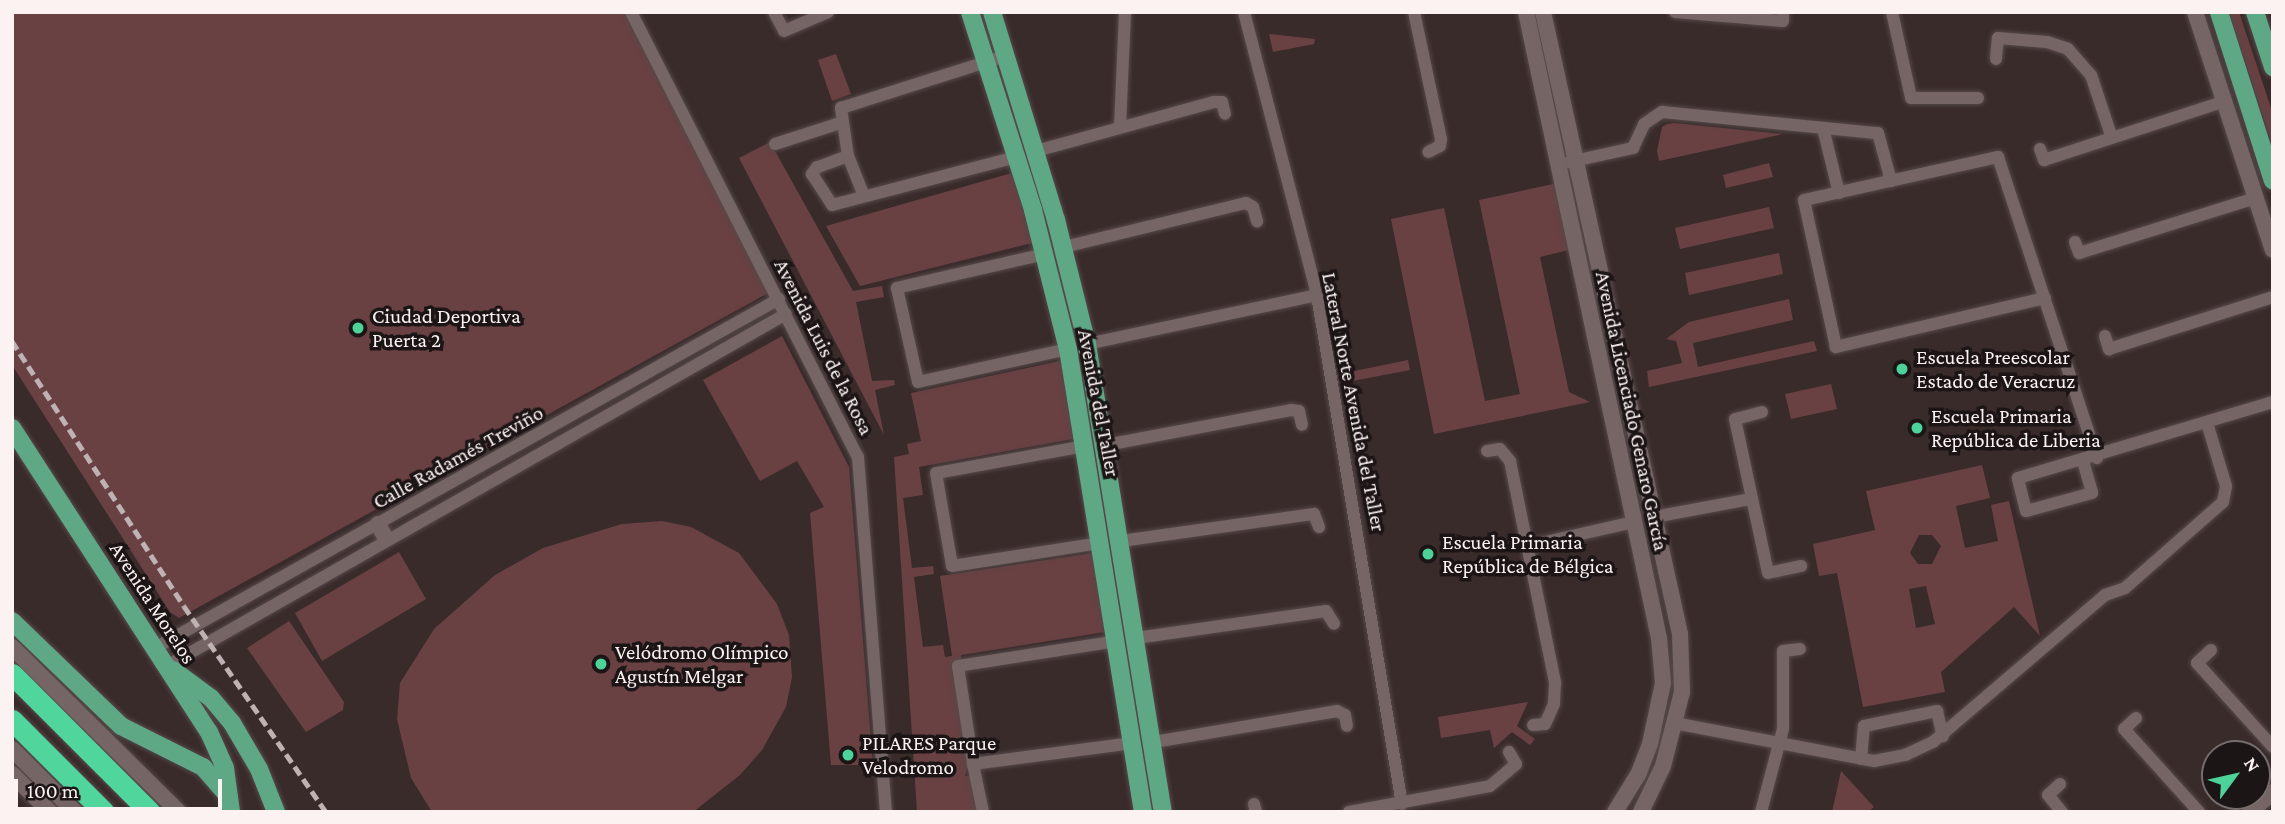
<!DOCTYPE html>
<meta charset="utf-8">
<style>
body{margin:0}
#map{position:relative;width:2285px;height:824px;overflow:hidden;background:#3a2b2b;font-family:"Crimson Pro",serif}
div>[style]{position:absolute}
.green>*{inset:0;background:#694143}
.roads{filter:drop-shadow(0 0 2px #554949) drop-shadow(0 0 2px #554949)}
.street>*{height:12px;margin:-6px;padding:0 6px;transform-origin:6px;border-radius:6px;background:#766565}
.secondary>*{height:16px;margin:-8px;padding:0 8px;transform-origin:8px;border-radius:8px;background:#766565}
.primary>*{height:18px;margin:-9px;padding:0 9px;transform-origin:9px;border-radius:9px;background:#5fa886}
.highway>*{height:21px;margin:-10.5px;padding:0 10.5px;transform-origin:10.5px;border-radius:10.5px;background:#50d59c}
.rail>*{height:4.5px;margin-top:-2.25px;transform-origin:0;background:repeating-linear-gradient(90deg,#beb2b2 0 10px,transparent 0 15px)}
.dots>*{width:19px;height:19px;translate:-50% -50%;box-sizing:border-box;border:4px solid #1c1515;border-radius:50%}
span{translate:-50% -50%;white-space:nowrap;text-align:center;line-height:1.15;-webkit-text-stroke:7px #1c1515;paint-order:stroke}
.poi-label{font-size:21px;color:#fcf2f2}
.left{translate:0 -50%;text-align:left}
.street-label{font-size:21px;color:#fcf2f2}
.frame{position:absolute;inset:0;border:14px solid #fcf2f2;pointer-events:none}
.north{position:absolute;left:2201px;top:740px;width:70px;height:70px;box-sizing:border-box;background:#1c1515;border:2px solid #766d6d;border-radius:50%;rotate:57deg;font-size:19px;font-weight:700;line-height:28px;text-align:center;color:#fcf2f2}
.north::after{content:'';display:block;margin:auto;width:24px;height:32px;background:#4dd39a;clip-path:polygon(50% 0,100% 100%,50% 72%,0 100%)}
.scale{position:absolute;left:14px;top:779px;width:208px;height:32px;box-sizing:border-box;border:4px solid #fcf2f2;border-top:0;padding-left:9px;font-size:21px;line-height:24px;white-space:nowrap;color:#fcf2f2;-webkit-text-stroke:5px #1c1515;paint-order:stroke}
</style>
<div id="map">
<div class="green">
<div style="clip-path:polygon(12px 12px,628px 12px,770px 292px,179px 618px,170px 612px,12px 365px)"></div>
<div style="clip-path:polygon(2229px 12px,2239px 12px,2273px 114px,2273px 147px)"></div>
<div style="clip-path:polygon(1269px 34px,1315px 39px,1314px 44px,1273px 52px)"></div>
<div style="clip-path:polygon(836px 54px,851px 94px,832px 101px,818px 60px)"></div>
<div style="clip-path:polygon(1667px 124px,1674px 123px,1783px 134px,1659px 161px,1657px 151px,1662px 127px)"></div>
<div style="clip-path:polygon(770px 142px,853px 291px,882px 286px,884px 297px,856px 302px,872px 381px,894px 380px,895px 385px,875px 390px,884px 435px,739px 158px)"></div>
<div style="clip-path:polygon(1769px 163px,1773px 177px,1726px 188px,1723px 175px)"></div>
<div style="clip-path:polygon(1019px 171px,1036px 242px,860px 286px,826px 226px)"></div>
<div style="clip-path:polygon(1558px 183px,1573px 249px,1540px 257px,1569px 392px,1590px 402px,1434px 434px,1391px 219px,1444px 208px,1485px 401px,1520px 394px,1479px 200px)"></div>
<div style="clip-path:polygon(1769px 207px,1774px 228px,1680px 249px,1675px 228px)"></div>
<div style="clip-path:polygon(1779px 253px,1783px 274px,1689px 295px,1685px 273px)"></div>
<div style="clip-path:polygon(1789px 299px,1793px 320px,1693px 343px,1698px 367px,1814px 341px,1817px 351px,1649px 387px,1647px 371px,1682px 363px,1676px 341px,1666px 339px,1689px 322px)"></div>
<div style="clip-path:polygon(782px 336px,849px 467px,873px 765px,831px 765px,810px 513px,824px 507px,797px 461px,760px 481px,703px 380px)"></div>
<div style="clip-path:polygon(1069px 359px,1084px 437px,919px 467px,923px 495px,903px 498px,912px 568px,933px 566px,934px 574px,914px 577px,923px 647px,943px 645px,945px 657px,952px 656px,940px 576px,1106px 551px,1118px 630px,961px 655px,976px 752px,972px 752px,965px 776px,970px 776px,982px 812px,917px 812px,894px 457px,909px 454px,907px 444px,921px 441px,911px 393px)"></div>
<div style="clip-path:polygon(1408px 360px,1410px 370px,1342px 383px,1340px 374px)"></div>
<div style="clip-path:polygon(1831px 384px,1837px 409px,1791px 419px,1785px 394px)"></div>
<div style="clip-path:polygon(evenodd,1982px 465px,1990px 498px,1956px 506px,1965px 548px,1998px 541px,1991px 505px,2009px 501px,2040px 636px,2014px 607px,1941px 672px,1945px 692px,1863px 707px,1837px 573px,1819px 576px,1813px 544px,1875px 530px,1866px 491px,1982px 465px,1919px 535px,1932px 535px,1941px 546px,1932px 564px,1918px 564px,1910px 553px,1919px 535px,1982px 465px,1926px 586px,1935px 624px,1916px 628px,1909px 589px,1926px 586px)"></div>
<div style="clip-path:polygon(662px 521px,691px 527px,739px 553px,777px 604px,789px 635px,792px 677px,786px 707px,762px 750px,740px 775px,693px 812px,432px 812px,411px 778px,397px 719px,400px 683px,434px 629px,495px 575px,543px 548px,622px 524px)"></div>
<div style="clip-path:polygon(399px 552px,426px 599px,322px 661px,295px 613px)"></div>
<div style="clip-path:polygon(289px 621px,344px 702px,343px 710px,306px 732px,247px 648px)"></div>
<div style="clip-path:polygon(1528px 702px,1517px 726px,1535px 739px,1530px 745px,1512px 732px,1494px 748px,1490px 730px,1441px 738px,1438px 717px)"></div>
<div style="clip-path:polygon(1841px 771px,1874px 807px,1868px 812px,1832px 812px)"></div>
</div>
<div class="roads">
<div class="street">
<div style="left:631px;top:12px;width:500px;rotate:63deg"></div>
<div style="left:858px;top:457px;width:356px;rotate:85.5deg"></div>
<div style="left:774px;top:12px;width:21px;rotate:62deg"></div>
<div style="left:784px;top:31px;width:48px;rotate:-23.4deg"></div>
<div style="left:1244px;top:12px;width:292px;rotate:75.5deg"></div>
<div style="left:1317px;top:295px;width:516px;rotate:80.52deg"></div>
<div style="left:1414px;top:12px;width:130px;rotate:78deg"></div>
<div style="left:1441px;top:139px;width:7px;rotate:98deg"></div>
<div style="left:1440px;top:146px;width:13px;rotate:153deg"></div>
<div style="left:1675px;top:12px;width:108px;rotate:4.8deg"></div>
<div style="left:1783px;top:21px;width:9px;rotate:-90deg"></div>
<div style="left:1892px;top:12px;width:88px;rotate:77.5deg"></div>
<div style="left:1911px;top:98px;width:67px"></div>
<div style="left:1996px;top:59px;width:21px;rotate:-85deg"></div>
<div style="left:1998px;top:38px;width:49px;rotate:4.7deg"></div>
<div style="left:2047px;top:42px;width:22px;rotate:18deg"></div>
<div style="left:2068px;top:49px;width:35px;rotate:49deg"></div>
<div style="left:2091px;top:75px;width:66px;rotate:71.6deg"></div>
<div style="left:1120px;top:127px;width:115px;rotate:-87.5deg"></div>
<div style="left:1823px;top:128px;width:67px;rotate:76.2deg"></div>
<div style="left:775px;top:144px;width:71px;rotate:-17.9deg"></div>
<div style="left:2040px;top:149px;width:12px;rotate:70deg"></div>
<div style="left:2044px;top:160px;width:188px;rotate:-18deg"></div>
<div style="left:1036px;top:151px;width:185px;rotate:-15.4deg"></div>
<div style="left:1214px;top:102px;width:8px"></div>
<div style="left:1222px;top:102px;width:12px;rotate:76deg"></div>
<div style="left:848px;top:156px;width:33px;rotate:160deg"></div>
<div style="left:817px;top:167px;width:9px;rotate:126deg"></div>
<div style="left:812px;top:174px;width:37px;rotate:57deg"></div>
<div style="left:832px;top:205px;width:190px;rotate:-14.6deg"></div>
<div style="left:1569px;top:162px;width:66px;rotate:-12.3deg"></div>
<div style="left:1633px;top:148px;width:26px;rotate:-65deg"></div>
<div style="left:1644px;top:124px;width:22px;rotate:-34deg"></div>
<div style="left:1662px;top:112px;width:217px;rotate:5.6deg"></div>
<div style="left:1878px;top:133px;width:50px;rotate:74.8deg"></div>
<div style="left:864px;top:196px;width:43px;rotate:-111.8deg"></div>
<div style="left:848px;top:156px;width:49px;rotate:-98.3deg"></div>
<div style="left:841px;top:108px;width:172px;rotate:-17.6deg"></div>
<div style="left:2075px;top:242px;width:12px;rotate:70deg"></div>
<div style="left:2079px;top:253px;width:185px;rotate:-17.3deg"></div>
<div style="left:1064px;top:247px;width:187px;rotate:-13.6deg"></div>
<div style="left:1246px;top:203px;width:8px;rotate:30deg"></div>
<div style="left:1253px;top:207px;width:15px;rotate:74deg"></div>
<div style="left:1045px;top:254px;width:152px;rotate:167.1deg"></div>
<div style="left:897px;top:288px;width:96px;rotate:77.4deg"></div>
<div style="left:918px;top:382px;width:154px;rotate:-12.4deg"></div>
<div style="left:2045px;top:298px;width:215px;rotate:166.8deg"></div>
<div style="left:1836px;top:347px;width:150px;rotate:-102.3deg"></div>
<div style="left:1804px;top:200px;width:199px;rotate:-12.5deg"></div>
<div style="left:1998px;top:157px;width:317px;rotate:71.8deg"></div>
<div style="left:2105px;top:336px;width:14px;rotate:73deg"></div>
<div style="left:2109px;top:349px;width:172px;rotate:-17.6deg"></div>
<div style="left:1087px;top:344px;width:235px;rotate:-12deg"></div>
<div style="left:1762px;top:412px;width:28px;rotate:165deg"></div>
<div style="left:1735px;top:419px;width:157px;rotate:77.9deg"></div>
<div style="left:1768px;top:573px;width:34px;rotate:-12deg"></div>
<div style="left:1106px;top:445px;width:188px;rotate:-10.7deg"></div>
<div style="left:1291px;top:410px;width:8px;rotate:7deg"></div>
<div style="left:1299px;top:411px;width:14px;rotate:78deg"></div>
<div style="left:1085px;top:446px;width:151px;rotate:169.7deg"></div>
<div style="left:936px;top:473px;width:94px;rotate:80.2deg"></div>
<div style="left:952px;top:566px;width:151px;rotate:-8.8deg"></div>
<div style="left:1487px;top:451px;width:13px;rotate:-9deg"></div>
<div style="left:1500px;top:449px;width:16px;rotate:50deg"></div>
<div style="left:1510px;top:461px;width:227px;rotate:78.5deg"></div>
<div style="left:1555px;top:683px;width:21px;rotate:93deg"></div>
<div style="left:1554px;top:704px;width:22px;rotate:114deg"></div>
<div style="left:1545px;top:724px;width:12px;rotate:175deg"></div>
<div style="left:2083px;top:461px;width:33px;rotate:74deg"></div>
<div style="left:2092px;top:493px;width:68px;rotate:164.7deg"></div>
<div style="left:2026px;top:511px;width:34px;rotate:-104deg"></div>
<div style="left:2018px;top:478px;width:266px;rotate:-16.6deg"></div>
<div style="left:1654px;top:517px;width:99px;rotate:-10.5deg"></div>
<div style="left:1121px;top:541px;width:195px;rotate:-8deg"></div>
<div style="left:1314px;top:514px;width:14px;rotate:69deg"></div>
<div style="left:1528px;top:546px;width:109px;rotate:-12.8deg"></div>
<div style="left:1136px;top:638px;width:192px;rotate:-8.1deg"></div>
<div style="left:1326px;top:611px;width:15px;rotate:58deg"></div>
<div style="left:155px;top:648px;width:715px;rotate:-29.22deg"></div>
<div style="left:2211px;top:650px;width:19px;rotate:137deg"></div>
<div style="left:2197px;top:663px;width:113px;rotate:47.9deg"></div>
<div style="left:167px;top:666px;width:712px;rotate:-29.63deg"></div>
<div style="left:2136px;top:718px;width:16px;rotate:137deg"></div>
<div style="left:2124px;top:729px;width:112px;rotate:47.9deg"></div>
<div style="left:1674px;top:723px;width:204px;rotate:10.8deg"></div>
<div style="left:1874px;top:761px;width:32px;rotate:-11deg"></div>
<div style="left:1905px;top:755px;width:31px;rotate:-25deg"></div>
<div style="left:1933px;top:742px;width:226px;rotate:-40.5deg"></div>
<div style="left:2105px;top:595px;width:21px;rotate:-19deg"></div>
<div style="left:2125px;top:588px;width:130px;rotate:-41.3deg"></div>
<div style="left:2223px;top:502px;width:16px;rotate:-79deg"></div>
<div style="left:2226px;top:486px;width:66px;rotate:-106.8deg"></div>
<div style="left:1154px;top:742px;width:186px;rotate:-9.6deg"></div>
<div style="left:1337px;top:711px;width:9px;rotate:27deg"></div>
<div style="left:1345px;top:715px;width:11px;rotate:80deg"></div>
<div style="left:1861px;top:759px;width:33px;rotate:-85deg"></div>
<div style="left:1864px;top:726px;width:75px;rotate:-11.6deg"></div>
<div style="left:1937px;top:711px;width:26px;rotate:77deg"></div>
<div style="left:973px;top:764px;width:99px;rotate:-98.7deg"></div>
<div style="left:958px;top:666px;width:161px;rotate:-8.9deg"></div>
<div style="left:2060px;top:784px;width:16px;rotate:137deg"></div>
<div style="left:2048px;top:795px;width:22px;rotate:51deg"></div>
<div style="left:1254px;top:804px;width:8px;rotate:76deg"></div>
<div style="left:983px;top:812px;width:49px;rotate:-101.8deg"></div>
<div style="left:973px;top:764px;width:161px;rotate:-7.5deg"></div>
<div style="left:1349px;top:812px;width:143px;rotate:-10.4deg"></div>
<div style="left:1490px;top:786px;width:34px;rotate:-40deg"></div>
<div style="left:1516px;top:764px;width:14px;rotate:-120deg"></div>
<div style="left:1761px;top:812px;width:86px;rotate:-75.2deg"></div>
<div style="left:1783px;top:729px;width:78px;rotate:-90deg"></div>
<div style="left:1783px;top:651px;width:17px;rotate:-7deg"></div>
</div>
<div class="secondary">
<div style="left:1526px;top:12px;width:640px;rotate:78.01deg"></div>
<div style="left:1659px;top:638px;width:45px;rotate:84.9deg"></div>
<div style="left:1663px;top:683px;width:62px;rotate:102deg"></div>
<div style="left:1650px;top:744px;width:31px;rotate:111deg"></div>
<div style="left:1639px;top:773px;width:46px;rotate:121.6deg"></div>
<div style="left:1543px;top:12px;width:637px;rotate:77.58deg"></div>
<div style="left:1680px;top:634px;width:58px;rotate:88deg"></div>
<div style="left:1682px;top:692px;width:76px;rotate:104.4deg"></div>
<div style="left:1663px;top:766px;width:51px;rotate:115.6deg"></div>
<div style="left:2195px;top:12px;width:250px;rotate:71.9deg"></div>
<div style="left:378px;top:524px;width:17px;rotate:62deg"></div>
<div style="left:12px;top:647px;width:235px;rotate:44.7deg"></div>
<div style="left:12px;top:749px;width:89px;rotate:45deg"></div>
<div style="left:12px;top:774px;width:54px;rotate:45deg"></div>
<div style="left:2250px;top:812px;width:30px;rotate:-41deg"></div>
</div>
<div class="primary">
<div style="left:970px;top:12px;width:208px;rotate:72.3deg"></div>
<div style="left:1033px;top:210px;width:143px;rotate:75.9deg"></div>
<div style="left:1068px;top:349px;width:469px;rotate:80.8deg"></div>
<div style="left:992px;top:12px;width:218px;rotate:72.9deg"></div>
<div style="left:1056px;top:220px;width:128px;rotate:76deg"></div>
<div style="left:1087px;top:344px;width:474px;rotate:80.8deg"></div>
<div style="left:2219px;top:12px;width:177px;rotate:72.3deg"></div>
<div style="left:2255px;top:12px;width:58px;rotate:71.9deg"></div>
<div style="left:12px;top:428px;width:362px;rotate:57.1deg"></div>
<div style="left:209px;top:732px;width:39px;rotate:66deg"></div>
<div style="left:225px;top:768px;width:44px;rotate:82.2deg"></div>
<div style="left:12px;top:621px;width:151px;rotate:43.9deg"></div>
<div style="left:121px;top:726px;width:92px;rotate:26.6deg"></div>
<div style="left:203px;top:767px;width:38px;rotate:49deg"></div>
<div style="left:173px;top:670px;width:47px;rotate:36.4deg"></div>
<div style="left:211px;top:698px;width:33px;rotate:50deg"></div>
<div style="left:232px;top:723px;width:53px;rotate:59.6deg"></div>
<div style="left:259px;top:769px;width:46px;rotate:68.4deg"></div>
</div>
<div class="highway">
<div style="left:12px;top:674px;width:195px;rotate:45deg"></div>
<div style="left:12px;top:720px;width:130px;rotate:45deg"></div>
</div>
</div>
<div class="rail">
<div style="left:12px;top:341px;width:316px;rotate:57deg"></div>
<div style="left:184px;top:606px;width:250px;rotate:55.4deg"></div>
</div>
<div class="dots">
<div style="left:358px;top:328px;background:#4dd39a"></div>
<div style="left:1902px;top:369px;background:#4dd39a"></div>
<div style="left:1917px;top:428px;background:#4dd39a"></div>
<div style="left:1428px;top:554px;background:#4dd39a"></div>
<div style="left:601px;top:664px;background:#4dd39a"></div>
<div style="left:848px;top:755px;background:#4dd39a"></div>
</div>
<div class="poi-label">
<span class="left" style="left:372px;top:328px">Ciudad Deportiva<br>Puerta 2</span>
<span class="left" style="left:1916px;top:369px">Escuela Preescolar<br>Estado de Veracruz</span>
<span class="left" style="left:1931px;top:428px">Escuela Primaria<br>República de Liberia</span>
<span class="left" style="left:1442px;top:554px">Escuela Primaria<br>República de Bélgica</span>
<span class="left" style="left:615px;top:664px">Velódromo Olímpico<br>Agustín Melgar</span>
<span class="left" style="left:862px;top:755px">PILARES Parque<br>Velodromo</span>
</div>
<div class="street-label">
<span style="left:824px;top:347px;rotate:63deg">Avenida Luis de la Rosa</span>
<span style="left:1354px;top:402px;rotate:79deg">Lateral Norte Avenida del Taller</span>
<span style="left:1099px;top:403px;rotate:79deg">Avenida del Taller</span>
<span style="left:1632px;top:411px;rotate:78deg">Avenida Licenciado Genaro García</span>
<span style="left:458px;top:457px;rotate:-29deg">Calle Radamés Treviño</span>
<span style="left:153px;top:603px;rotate:57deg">Avenida Morelos</span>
</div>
<div class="frame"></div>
<div class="north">N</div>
<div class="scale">100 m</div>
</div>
